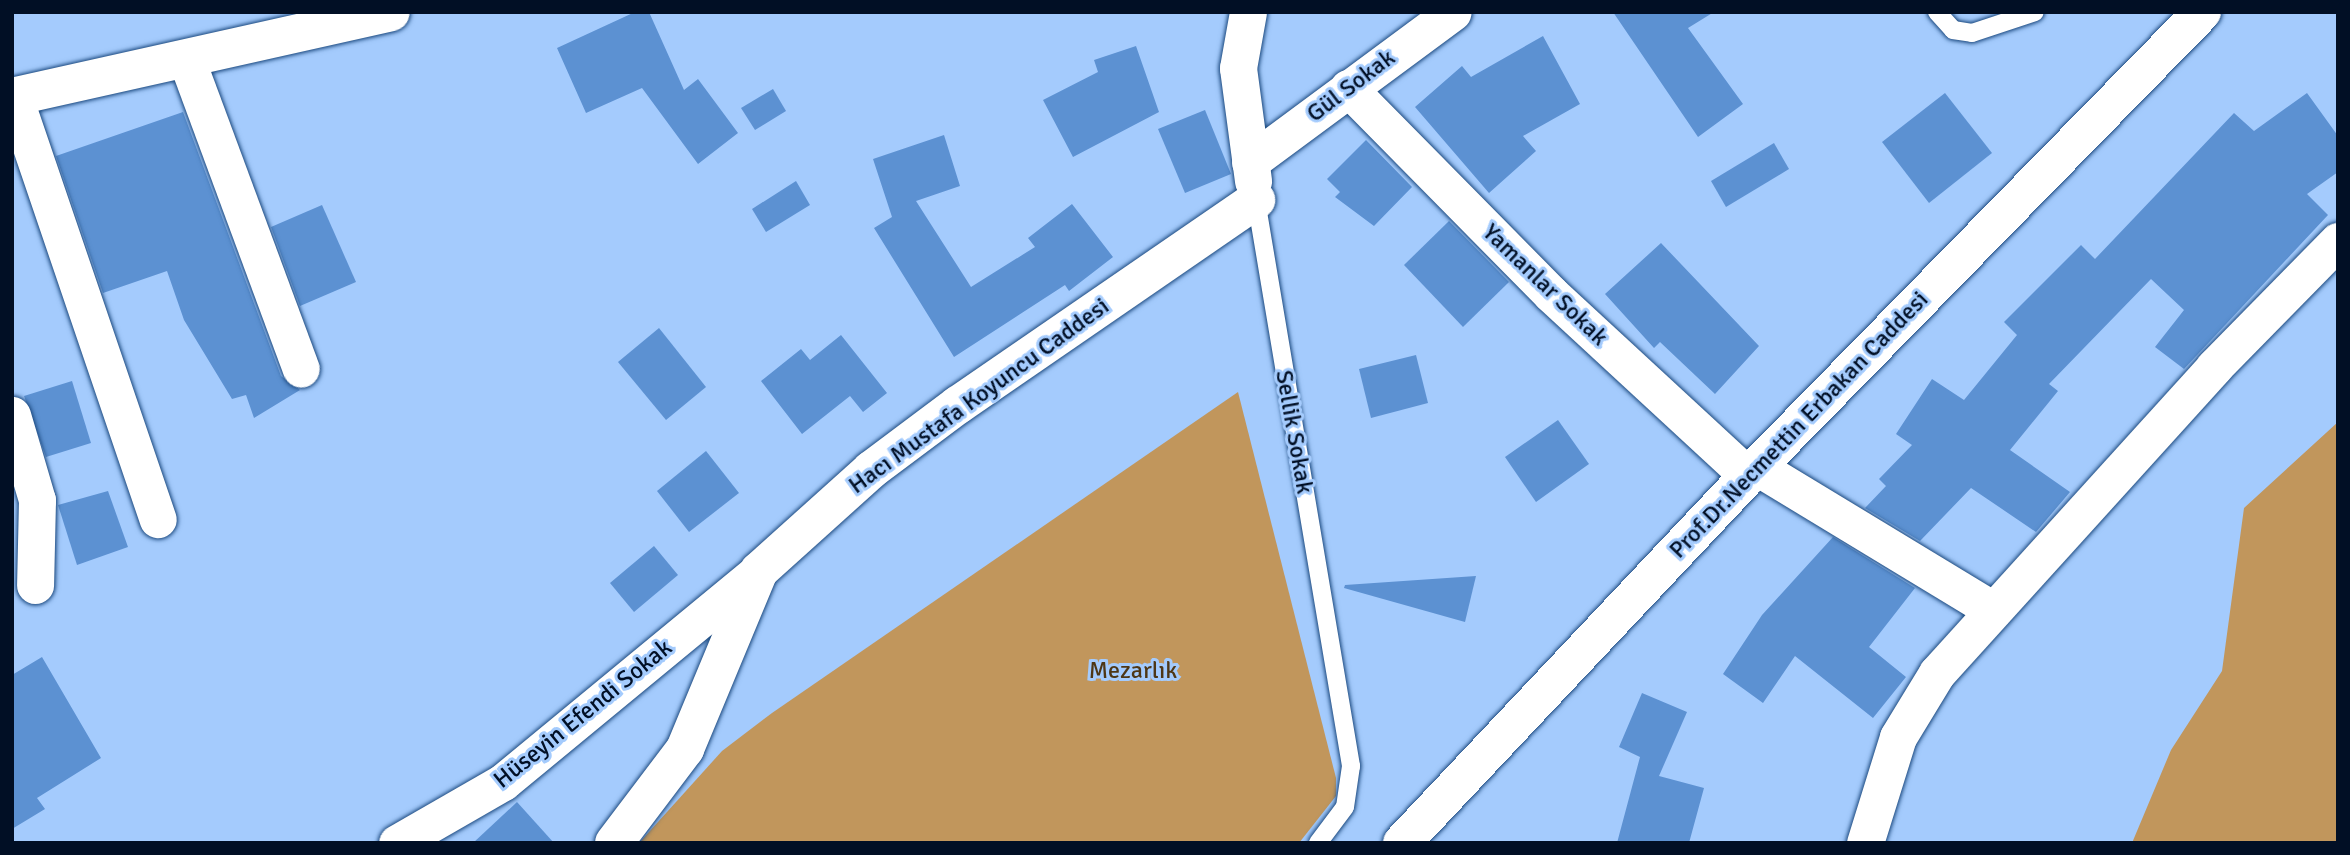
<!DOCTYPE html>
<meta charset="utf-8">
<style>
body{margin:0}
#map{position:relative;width:2350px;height:855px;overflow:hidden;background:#a4cbfd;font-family:Signika,sans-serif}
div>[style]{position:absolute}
.green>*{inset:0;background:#c1965c}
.building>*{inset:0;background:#5c91d2}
.roads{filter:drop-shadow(0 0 2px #1b497f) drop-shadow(0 0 2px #1b497f)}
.service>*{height:18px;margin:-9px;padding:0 9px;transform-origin:9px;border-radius:9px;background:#fff}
.minor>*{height:37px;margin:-18.5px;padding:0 18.5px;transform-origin:18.5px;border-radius:18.5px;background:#fff}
.tertiary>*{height:38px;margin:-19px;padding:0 19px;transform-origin:19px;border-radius:19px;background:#fff}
.secondary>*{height:38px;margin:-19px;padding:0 19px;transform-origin:19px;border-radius:19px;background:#fff}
span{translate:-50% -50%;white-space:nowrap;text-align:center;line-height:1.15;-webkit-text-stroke:6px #a4cbfd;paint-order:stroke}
.street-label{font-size:24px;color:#010f25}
.park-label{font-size:24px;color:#4e3716}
.frame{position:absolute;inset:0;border:14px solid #010f25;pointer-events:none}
</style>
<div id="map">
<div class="green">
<div style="clip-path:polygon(1238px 392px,1336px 778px,1336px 796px,1299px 843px,639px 843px,722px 751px,772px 713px)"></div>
<div style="clip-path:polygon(2338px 422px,2338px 843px,2132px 843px,2171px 750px,2222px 671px,2244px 508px)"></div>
</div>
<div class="building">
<div style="clip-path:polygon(635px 12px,649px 12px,684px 90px,698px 79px,738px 133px,698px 164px,642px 88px,586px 113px,557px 48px)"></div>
<div style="clip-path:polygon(1613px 12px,1714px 12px,1688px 28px,1743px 104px,1698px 137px)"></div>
<div style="clip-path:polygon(1543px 36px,1580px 104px,1523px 136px,1536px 151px,1489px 193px,1415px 107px,1462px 66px,1471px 77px)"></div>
<div style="clip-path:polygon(1136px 46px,1159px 112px,1073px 157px,1043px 100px,1098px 72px,1094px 60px)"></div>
<div style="clip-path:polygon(773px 89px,786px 111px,755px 130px,741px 108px)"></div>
<div style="clip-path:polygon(1945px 93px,1992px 153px,1929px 203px,1882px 142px)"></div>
<div style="clip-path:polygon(2307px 93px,2338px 136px,2338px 172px,2307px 194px,2328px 215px,2184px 369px,2155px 347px,2184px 310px,2151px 279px,2049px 384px,2058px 391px,2010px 450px,2070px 492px,2036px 532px,1971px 488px,1920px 541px,1865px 508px,1886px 486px,1879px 479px,1912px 445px,1896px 434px,1932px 379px,1964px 400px,2017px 335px,2004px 322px,2081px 245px,2095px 259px,2234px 113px,2254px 131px)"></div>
<div style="clip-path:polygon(1205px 110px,1231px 174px,1185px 193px,1158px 129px)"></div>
<div style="clip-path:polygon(183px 112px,281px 376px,300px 390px,254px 418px,246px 395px,232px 399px,184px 320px,167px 271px,103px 293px,56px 156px)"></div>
<div style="clip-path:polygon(944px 135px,960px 186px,916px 201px,971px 287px,1035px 247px,1028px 238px,1072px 204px,1113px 257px,1069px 291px,1065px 285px,954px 357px,874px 228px,892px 217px,873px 159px)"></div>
<div style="clip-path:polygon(1366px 140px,1412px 187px,1374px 226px,1335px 197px,1340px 192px,1327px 179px)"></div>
<div style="clip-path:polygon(1774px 143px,1789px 169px,1726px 207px,1711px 181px)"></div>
<div style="clip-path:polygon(796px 181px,810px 205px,766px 232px,752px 209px)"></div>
<div style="clip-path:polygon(322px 205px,356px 282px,300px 306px,271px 227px)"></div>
<div style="clip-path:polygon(1449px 221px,1509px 282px,1463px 327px,1404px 265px)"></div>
<div style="clip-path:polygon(1661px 243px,1759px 346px,1715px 394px,1660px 342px,1654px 348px,1605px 294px)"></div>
<div style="clip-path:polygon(659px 328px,706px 387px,666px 420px,618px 362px)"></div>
<div style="clip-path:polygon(841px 335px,887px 393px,863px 412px,850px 396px,802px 434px,761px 381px,801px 349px,810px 360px)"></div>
<div style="clip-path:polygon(1416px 355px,1428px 403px,1371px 418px,1359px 369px)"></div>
<div style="clip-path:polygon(72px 381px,91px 443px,46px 457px,24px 396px)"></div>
<div style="clip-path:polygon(1558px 420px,1589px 464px,1536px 502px,1505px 457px)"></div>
<div style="clip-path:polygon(706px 451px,739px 493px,689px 532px,657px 491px)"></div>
<div style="clip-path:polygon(108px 491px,128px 547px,77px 565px,58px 505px)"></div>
<div style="clip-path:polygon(1833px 537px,1915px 588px,1869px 647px,1906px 677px,1873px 718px,1795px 656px,1763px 703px,1723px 674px,1762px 615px)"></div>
<div style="clip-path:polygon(654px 546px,678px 575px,634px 612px,610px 583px)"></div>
<div style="clip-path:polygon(1476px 576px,1465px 622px,1344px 588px,1345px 585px)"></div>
<div style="clip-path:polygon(42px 657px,101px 758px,37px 798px,45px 809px,12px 829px,12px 675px)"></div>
<div style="clip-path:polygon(1642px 693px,1687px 712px,1659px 776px,1704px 788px,1689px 843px,1617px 843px,1640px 757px,1619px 747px)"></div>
<div style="clip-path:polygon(517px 802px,554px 843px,473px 843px)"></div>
</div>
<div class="roads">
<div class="service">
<div style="left:1937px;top:12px;width:24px;rotate:48deg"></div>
<div style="left:1953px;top:30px;width:19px;rotate:9deg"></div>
<div style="left:1972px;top:33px;width:66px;rotate:-18.4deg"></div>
<div style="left:1256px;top:200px;width:574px;rotate:80.47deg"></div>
<div style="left:1351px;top:766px;width:41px;rotate:98.3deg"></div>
<div style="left:1345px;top:807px;width:45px;rotate:126.9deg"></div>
</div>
<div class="minor">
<div style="left:1248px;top:12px;width:57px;rotate:100.1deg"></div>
<div style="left:1238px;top:68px;width:114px;rotate:82.4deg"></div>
<div style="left:187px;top:61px;width:328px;rotate:69.7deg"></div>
<div style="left:1348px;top:88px;width:289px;rotate:45.4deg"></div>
<div style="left:1551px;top:294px;width:268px;rotate:42.7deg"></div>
<div style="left:14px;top:97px;width:446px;rotate:71.2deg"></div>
<div style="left:1250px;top:162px;width:252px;rotate:-36.5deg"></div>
<div style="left:12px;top:415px;width:89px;rotate:73.6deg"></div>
<div style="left:37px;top:500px;width:85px;rotate:91.3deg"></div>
<div style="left:1757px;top:467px;width:276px;rotate:31.2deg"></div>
<div style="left:397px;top:843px;width:122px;rotate:-29.9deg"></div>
<div style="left:503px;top:782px;width:332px;rotate:-39.5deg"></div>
<div style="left:1865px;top:843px;width:111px;rotate:-72.7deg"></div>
<div style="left:1898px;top:737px;width:75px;rotate:-58.6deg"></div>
<div style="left:1937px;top:673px;width:413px;rotate:-47.8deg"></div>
<div style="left:2214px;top:367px;width:177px;rotate:-45.5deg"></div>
</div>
<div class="tertiary">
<div style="left:12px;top:97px;width:388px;rotate:-12.6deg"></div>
<div style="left:614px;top:843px;width:118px;rotate:-52.9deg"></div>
<div style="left:685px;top:749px;width:193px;rotate:-67.4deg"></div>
<div style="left:759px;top:571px;width:151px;rotate:-42deg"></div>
<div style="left:871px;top:470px;width:109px;rotate:-36.8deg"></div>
<div style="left:958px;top:405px;width:362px;rotate:-34.5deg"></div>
</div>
<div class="secondary">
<div style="left:1402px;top:843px;width:504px;rotate:-46.69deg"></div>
<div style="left:1748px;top:476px;width:649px;rotate:-45.62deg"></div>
</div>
</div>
<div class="street-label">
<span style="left:1351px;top:86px;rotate:-37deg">Gül Sokak</span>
<span style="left:1545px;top:285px;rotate:44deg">Yamanlar Sokak</span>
<span style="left:979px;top:396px;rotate:-36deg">Hacı Mustafa Koyuncu Caddesi</span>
<span style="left:1799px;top:425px;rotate:-46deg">Prof.Dr.Necmettin Erbakan Caddesi</span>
<span style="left:1294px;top:432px;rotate:80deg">Sellik Sokak</span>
<span style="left:583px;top:714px;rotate:-39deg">Hüseyin Efendi Sokak</span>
</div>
<div class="park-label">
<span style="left:1133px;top:671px">Mezarlık</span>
</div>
<div class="frame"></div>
</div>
